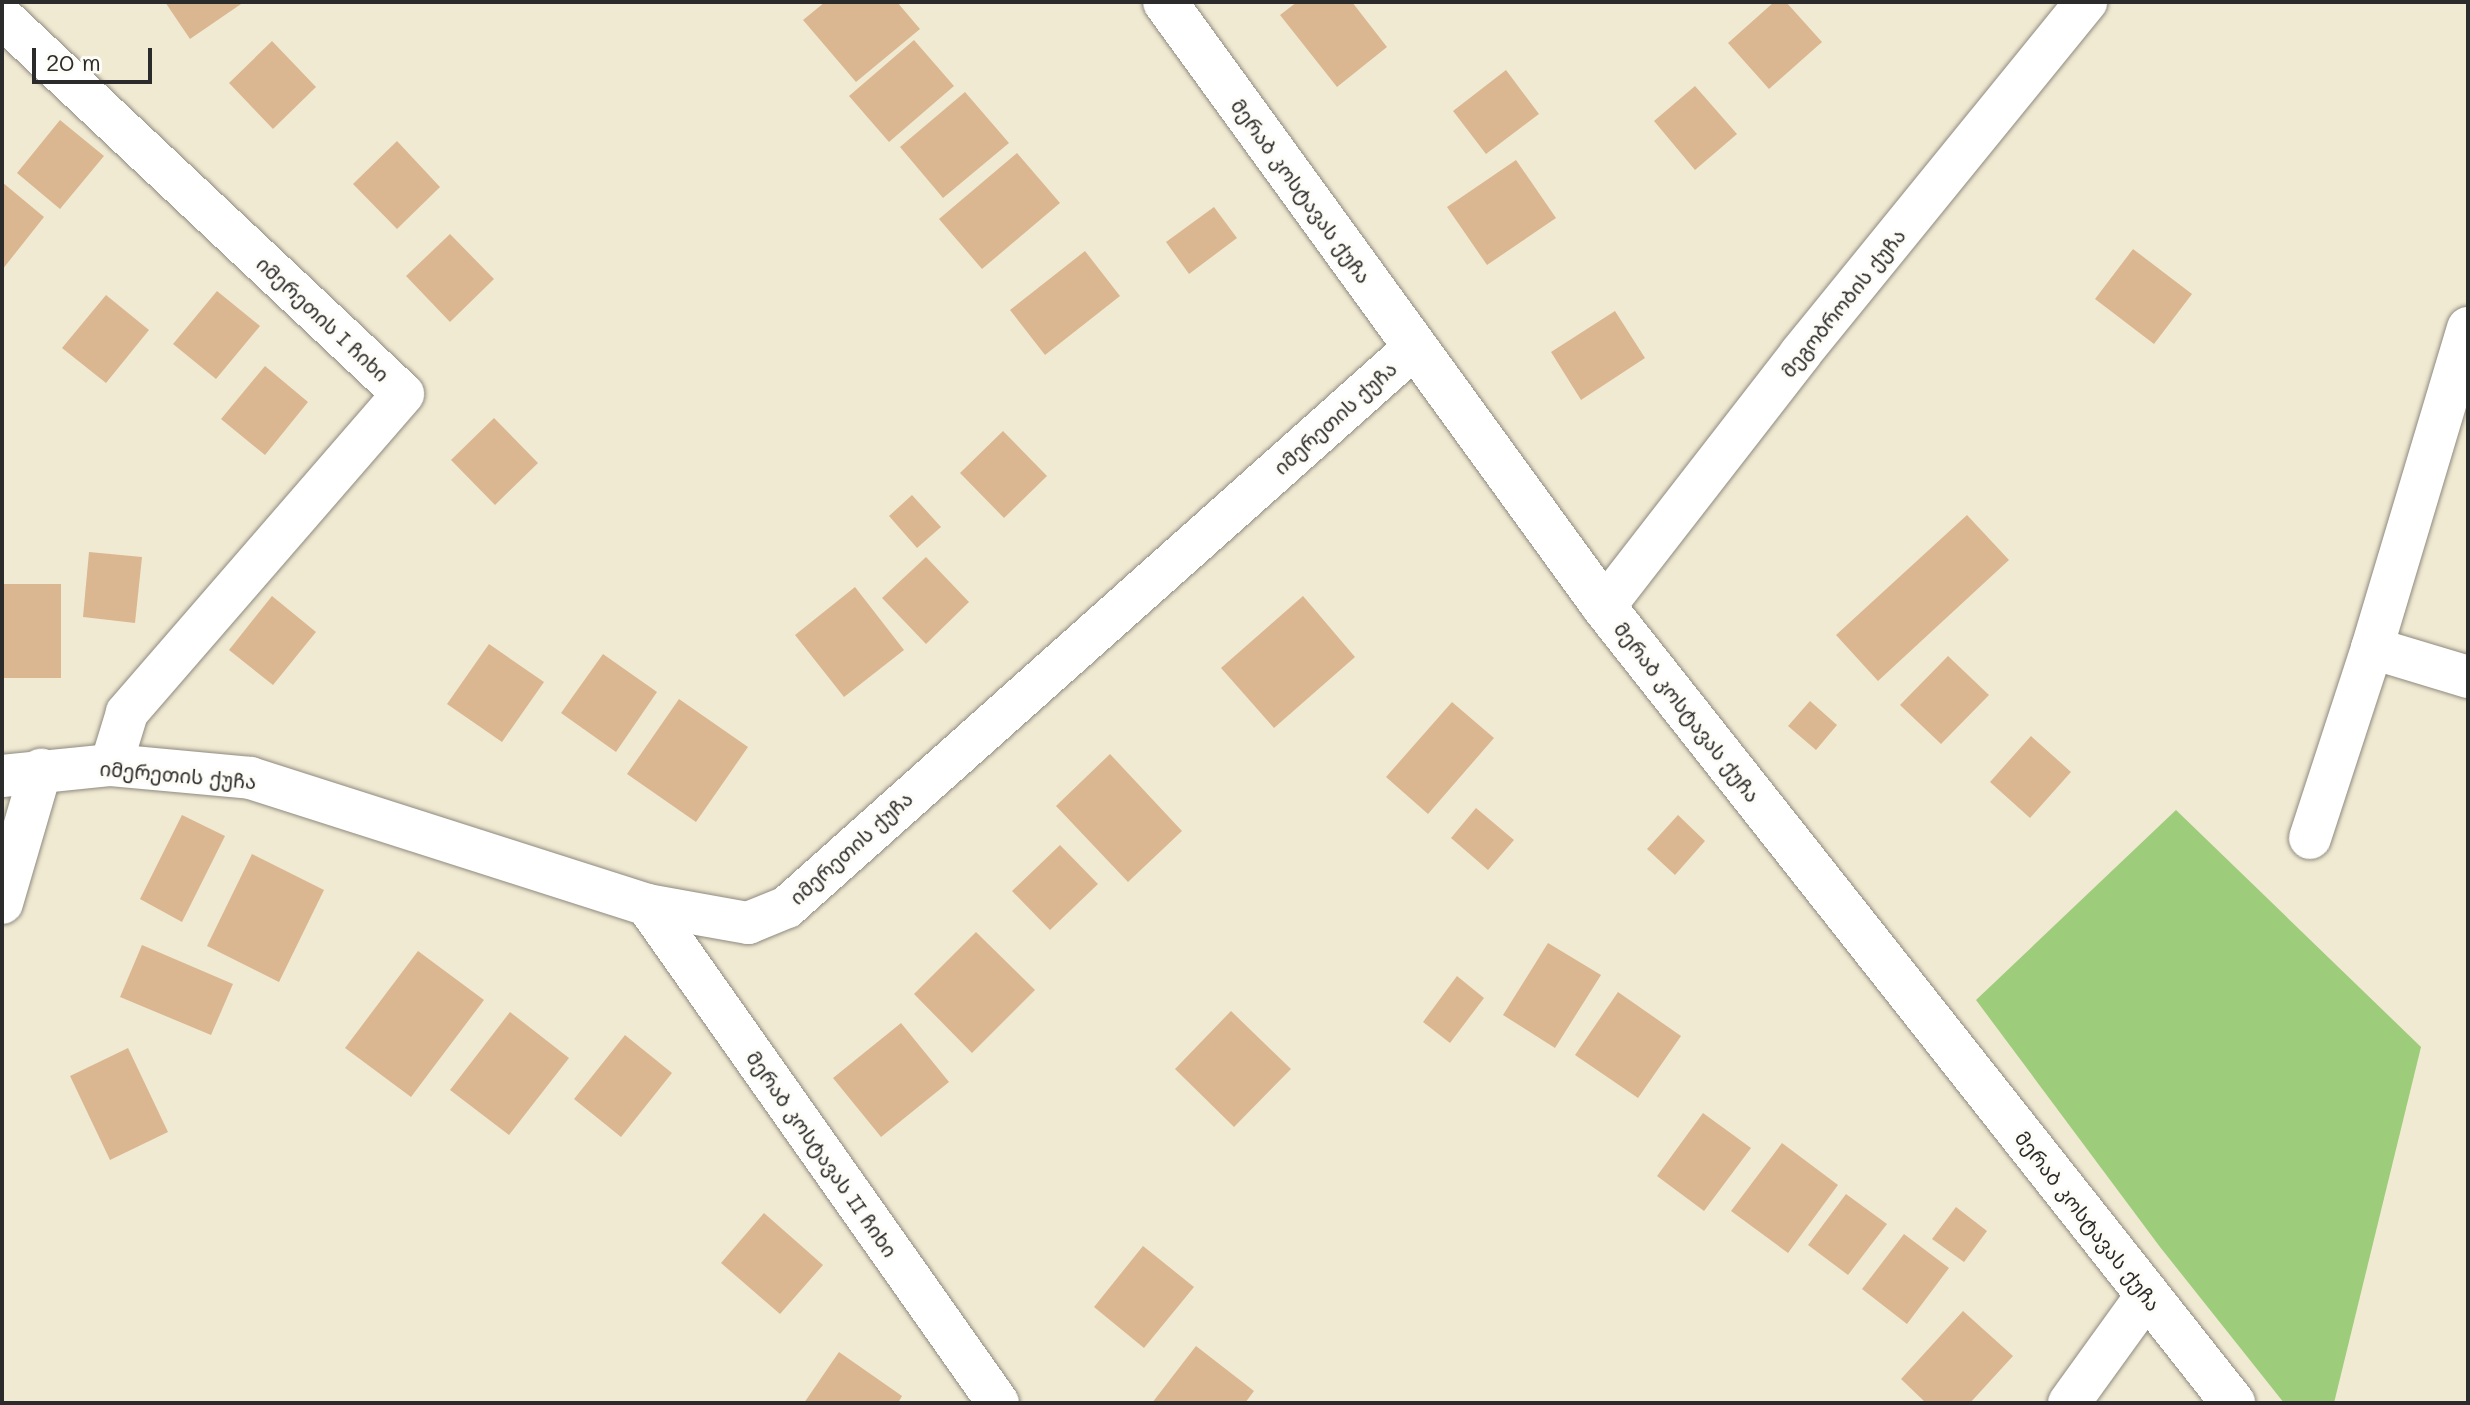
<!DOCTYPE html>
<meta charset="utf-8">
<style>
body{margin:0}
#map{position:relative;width:2470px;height:1405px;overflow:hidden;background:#f1ead3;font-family:Mali,"Noto Sans Georgian",sans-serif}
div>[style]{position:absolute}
.green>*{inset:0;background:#9dcc7b}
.building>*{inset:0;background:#dab791}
.roads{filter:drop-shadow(0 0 2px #8e8a7f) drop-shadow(0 0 2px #8e8a7f)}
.minor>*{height:42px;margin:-21px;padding:0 21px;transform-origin:21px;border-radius:21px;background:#fff}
.major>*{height:44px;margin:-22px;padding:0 22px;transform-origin:22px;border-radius:22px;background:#fff}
span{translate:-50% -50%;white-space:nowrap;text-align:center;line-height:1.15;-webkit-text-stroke:6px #fdfcf7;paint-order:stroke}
.street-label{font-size:20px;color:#2b2b2b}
.frame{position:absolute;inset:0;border:4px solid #2b2b2b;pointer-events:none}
.scale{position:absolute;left:32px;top:48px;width:120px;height:36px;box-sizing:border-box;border:4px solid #2b2b2b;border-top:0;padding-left:10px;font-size:24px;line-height:28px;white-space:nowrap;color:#2b2b2b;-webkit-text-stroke:6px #fdfcf7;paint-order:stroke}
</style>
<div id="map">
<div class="green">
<div style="clip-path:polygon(2176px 810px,2421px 1047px,2334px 1403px,2284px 1403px,2160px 1247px,1976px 1000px)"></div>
</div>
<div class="building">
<div style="clip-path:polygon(165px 2px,244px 2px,190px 39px)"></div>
<div style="clip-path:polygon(825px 2px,897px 2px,920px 29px,856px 82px,803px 20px)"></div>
<div style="clip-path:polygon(1297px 2px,1352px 2px,1387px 47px,1337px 87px,1280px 15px)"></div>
<div style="clip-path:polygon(1774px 2px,1786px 2px,1822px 42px,1769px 89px,1728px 43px)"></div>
<div style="clip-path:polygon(914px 40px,954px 86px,889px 142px,849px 96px)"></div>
<div style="clip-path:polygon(272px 41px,316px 87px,273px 129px,229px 83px)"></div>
<div style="clip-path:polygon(1506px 70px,1539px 114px,1486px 154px,1453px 111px)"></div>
<div style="clip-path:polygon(1695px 86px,1737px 134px,1695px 170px,1654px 121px)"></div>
<div style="clip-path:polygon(965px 92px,1009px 143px,943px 198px,900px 147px)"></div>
<div style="clip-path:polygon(60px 120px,104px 156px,60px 209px,17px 173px)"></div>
<div style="clip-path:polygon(397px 141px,440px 187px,397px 229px,353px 184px)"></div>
<div style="clip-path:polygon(1017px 153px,1060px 203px,982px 269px,939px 219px)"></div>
<div style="clip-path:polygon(1516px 160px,1556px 218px,1487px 265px,1447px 207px)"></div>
<div style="clip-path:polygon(2px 182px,44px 217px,2px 270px)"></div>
<div style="clip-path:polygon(1214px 207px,1237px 238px,1189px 274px,1166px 242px)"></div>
<div style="clip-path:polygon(450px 234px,494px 279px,450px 322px,406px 276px)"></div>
<div style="clip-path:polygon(2133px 249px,2192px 294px,2154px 344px,2095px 299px)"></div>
<div style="clip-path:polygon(1085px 251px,1120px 296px,1045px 355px,1010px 310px)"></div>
<div style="clip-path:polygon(217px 291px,260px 326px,216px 379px,173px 344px)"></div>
<div style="clip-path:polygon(106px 295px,149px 330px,106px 383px,62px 348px)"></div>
<div style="clip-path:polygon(1615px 311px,1645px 358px,1581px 400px,1551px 352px)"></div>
<div style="clip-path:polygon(265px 366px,308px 402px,265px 455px,221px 419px)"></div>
<div style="clip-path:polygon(494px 418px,538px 463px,495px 505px,451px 460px)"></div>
<div style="clip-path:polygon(1003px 431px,1047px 476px,1004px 518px,960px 473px)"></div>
<div style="clip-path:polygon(912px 495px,941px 527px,917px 548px,889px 516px)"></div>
<div style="clip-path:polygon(1967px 515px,2009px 560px,1878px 681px,1836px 635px)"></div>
<div style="clip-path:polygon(89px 552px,142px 557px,135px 623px,83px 617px)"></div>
<div style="clip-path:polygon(926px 557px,969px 602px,926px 644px,882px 598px)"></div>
<div style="clip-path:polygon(2px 584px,61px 584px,61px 678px,2px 678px)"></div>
<div style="clip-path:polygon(855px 587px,904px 650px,844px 697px,795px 635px)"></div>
<div style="clip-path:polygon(272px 596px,316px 632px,273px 685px,229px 650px)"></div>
<div style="clip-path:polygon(1303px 596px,1355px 657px,1274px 728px,1221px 668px)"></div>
<div style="clip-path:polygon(489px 644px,544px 682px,502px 742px,447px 704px)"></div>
<div style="clip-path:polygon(603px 654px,657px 692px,616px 752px,561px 713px)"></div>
<div style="clip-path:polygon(1948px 656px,1989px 695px,1941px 744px,1900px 705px)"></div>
<div style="clip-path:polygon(679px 699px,748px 747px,696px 822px,627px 774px)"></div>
<div style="clip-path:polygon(1810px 701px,1837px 725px,1816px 750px,1788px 726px)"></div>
<div style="clip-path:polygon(1452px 702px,1494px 738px,1428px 814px,1386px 777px)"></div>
<div style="clip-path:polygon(2031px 736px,2071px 772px,2030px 818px,1990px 782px)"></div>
<div style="clip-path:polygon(1110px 754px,1182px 831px,1128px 882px,1056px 806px)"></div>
<div style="clip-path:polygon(1476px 808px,1514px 840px,1488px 870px,1451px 838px)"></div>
<div style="clip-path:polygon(182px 815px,225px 836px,182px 922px,140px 899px)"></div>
<div style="clip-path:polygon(1678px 815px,1705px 841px,1675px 875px,1647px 849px)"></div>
<div style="clip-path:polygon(1060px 845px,1098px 884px,1050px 930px,1012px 891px)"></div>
<div style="clip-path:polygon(252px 854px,324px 890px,279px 982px,207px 946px)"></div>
<div style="clip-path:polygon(976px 932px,1035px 990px,972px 1053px,914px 994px)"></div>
<div style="clip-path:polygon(1548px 943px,1601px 975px,1555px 1048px,1503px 1015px)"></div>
<div style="clip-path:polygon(142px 945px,233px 984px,211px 1035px,120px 997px)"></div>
<div style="clip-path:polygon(418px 951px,484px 1000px,411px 1097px,345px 1048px)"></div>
<div style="clip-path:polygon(1457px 976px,1484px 998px,1450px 1043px,1423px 1022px)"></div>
<div style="clip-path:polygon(1618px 992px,1681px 1036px,1638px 1098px,1575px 1055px)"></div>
<div style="clip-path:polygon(1231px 1011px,1291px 1069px,1234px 1127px,1175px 1069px)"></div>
<div style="clip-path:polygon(510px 1012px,569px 1058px,509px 1135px,450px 1090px)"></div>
<div style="clip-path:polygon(901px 1023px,949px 1082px,881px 1137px,833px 1078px)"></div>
<div style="clip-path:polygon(625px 1035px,672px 1073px,621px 1137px,574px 1099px)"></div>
<div style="clip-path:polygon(128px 1048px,168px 1132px,110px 1160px,70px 1076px)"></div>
<div style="clip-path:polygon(1703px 1113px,1751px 1148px,1704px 1211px,1657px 1176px)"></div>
<div style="clip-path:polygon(1782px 1143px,1838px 1185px,1788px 1253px,1731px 1211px)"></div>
<div style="clip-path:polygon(1846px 1194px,1887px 1224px,1848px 1275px,1808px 1245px)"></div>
<div style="clip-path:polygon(1956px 1207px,1987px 1231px,1964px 1262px,1932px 1239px)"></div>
<div style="clip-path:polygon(764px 1213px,823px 1265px,780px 1314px,721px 1263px)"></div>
<div style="clip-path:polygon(1904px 1234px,1949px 1268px,1907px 1324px,1862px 1289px)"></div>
<div style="clip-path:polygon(1143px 1246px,1194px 1287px,1144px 1348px,1094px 1307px)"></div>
<div style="clip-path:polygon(1963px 1311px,2013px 1356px,1970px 1403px,1926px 1403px,1901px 1379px)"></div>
<div style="clip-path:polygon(1196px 1346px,1254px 1391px,1245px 1403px,1152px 1403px)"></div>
<div style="clip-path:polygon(839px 1352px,902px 1396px,898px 1403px,804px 1403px)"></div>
</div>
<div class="roads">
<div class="minor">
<div style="left:2px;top:17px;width:550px;rotate:43.23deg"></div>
<div style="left:403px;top:394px;width:422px;rotate:130.9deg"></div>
<div style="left:127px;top:713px;width:54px;rotate:107.1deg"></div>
<div style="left:2468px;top:328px;width:334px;rotate:106.7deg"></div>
<div style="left:2372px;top:648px;width:100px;rotate:16.8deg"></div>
<div style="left:1604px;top:607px;width:320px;rotate:-52.2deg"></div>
<div style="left:1800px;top:354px;width:454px;rotate:-50.9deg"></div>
<div style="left:2px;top:776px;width:110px;rotate:-5.8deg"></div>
<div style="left:111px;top:765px;width:140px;rotate:5.3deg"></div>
<div style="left:250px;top:778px;width:417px;rotate:17.7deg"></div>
<div style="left:647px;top:905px;width:103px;rotate:10.1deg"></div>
<div style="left:748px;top:923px;width:42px;rotate:-22.3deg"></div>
<div style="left:787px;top:907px;width:840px;rotate:-41.72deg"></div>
<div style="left:2310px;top:838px;width:200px;rotate:-71.9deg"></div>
<div style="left:2px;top:903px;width:139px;rotate:-73.7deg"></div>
<div style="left:647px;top:905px;width:609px;rotate:54.82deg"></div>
<div style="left:2069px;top:1403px;width:133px;rotate:-54.2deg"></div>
</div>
<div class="major">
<div style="left:1165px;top:2px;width:747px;rotate:54.03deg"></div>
<div style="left:1604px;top:607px;width:1015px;rotate:51.68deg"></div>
</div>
</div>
<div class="street-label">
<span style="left:1301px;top:191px;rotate:54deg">მერაბ კოსტავას ქუჩა</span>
<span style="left:1843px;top:303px;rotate:-51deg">მეგობრობის ქუჩა</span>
<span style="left:323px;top:319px;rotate:43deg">იმერეთის I ჩიხი</span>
<span style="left:1335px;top:418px;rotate:-42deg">იმერეთის ქუჩა</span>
<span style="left:1687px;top:712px;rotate:52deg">მერაბ კოსტავას ქუჩა</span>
<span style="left:178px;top:775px;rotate:5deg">იმერეთის ქუჩა</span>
<span style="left:851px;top:848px;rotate:-42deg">იმერეთის ქუჩა</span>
<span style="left:822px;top:1154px;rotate:55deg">მერაბ კოსტავას II ჩიხი</span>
<span style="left:2088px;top:1221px;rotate:52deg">მერაბ კოსტავას ქუჩა</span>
</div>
<div class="frame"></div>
<div class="scale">20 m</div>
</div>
